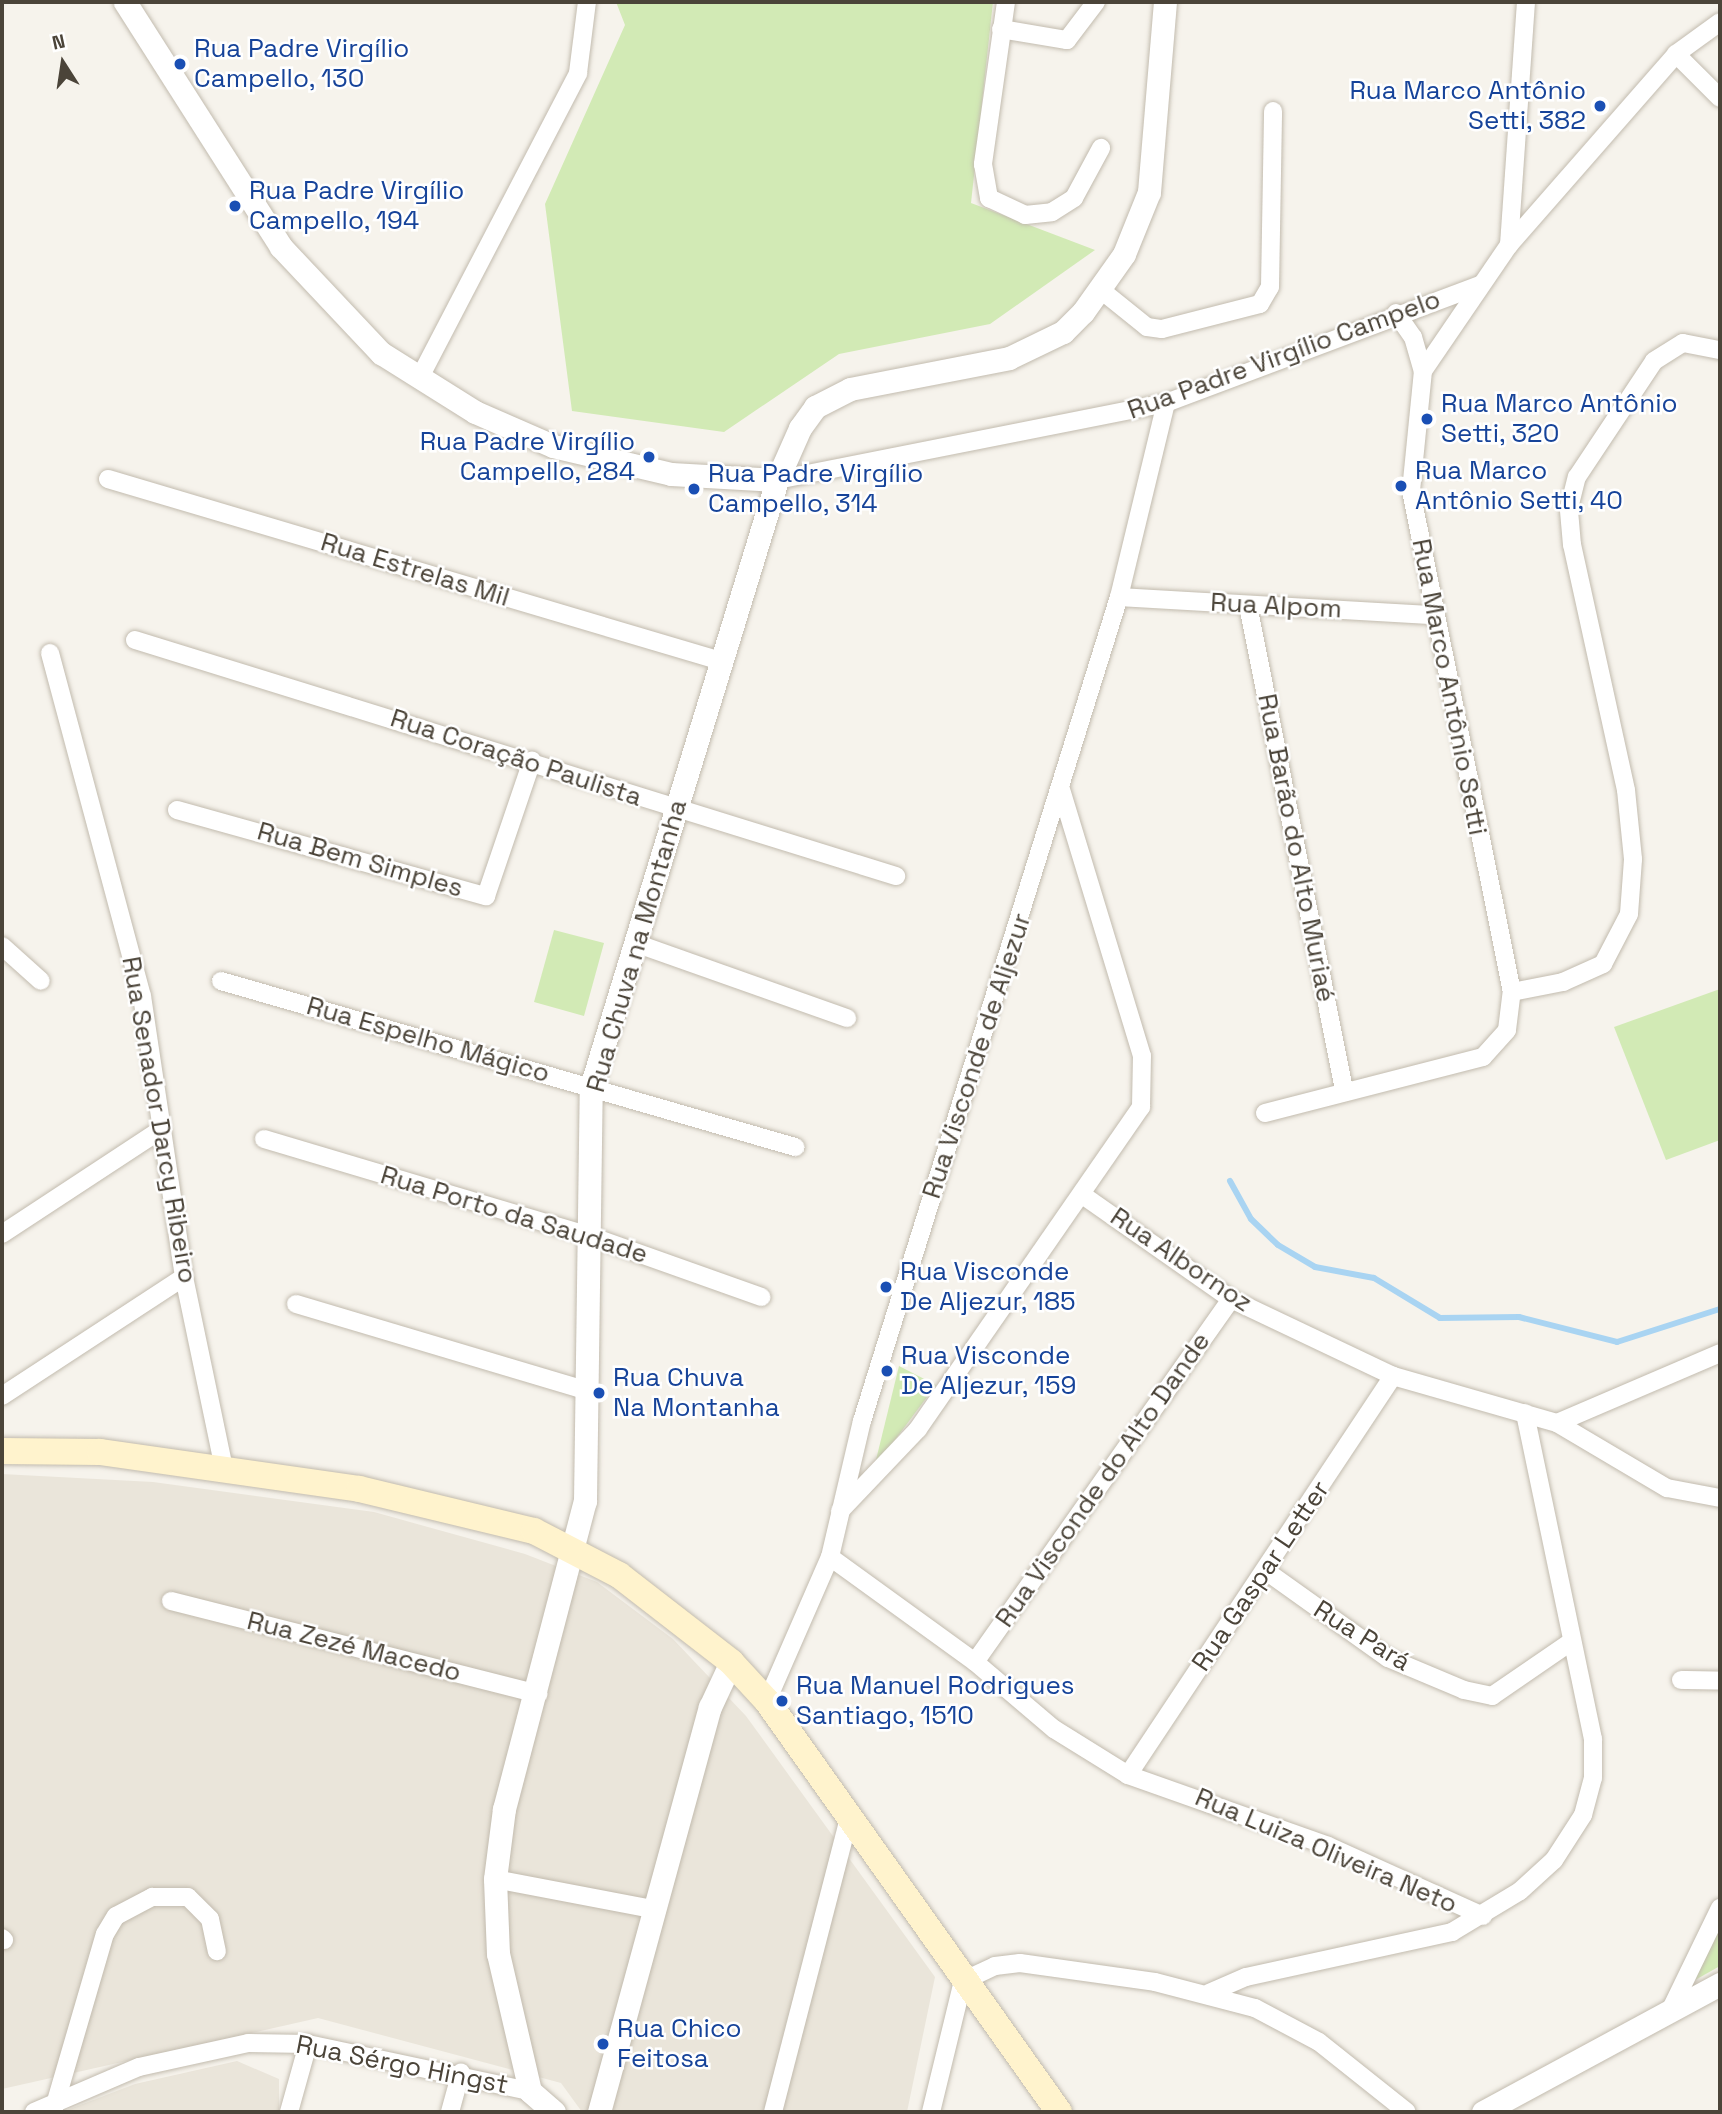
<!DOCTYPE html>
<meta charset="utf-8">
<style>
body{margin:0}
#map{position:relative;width:1722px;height:2114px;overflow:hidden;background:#f6f3ec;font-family:"Space Grotesk",sans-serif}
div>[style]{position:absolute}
.residential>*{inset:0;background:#eae5da}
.green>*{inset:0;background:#d2eab5}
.stream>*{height:6px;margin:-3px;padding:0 3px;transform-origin:3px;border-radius:3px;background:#a9d4f2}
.roads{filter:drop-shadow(0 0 2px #c2bbae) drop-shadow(0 0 2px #c2bbae)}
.minor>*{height:18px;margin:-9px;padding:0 9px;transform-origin:9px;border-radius:9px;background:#fff}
.tertiary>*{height:23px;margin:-11.5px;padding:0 11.5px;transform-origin:11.5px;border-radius:11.5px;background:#fff}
.secondary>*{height:26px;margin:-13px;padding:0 13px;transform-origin:13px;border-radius:13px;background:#fff3cd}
.dots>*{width:19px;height:19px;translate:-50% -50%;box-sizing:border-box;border:4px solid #fff;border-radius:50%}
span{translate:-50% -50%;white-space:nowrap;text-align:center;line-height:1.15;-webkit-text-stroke:5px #fff;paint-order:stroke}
.transit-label{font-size:26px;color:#164399}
.left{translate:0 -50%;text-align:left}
.right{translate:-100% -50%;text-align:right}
.street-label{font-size:26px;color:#4b4439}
.frame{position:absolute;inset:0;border:4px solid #4b4439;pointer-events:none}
.north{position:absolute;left:28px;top:28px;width:70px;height:70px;-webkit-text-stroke:5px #fff;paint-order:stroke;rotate:348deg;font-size:19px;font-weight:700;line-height:28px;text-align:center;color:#4b4439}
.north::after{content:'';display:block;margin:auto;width:24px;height:32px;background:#4b4439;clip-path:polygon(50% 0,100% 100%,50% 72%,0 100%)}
</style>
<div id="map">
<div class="residential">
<div style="clip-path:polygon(2px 1474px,153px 1482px,374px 1512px,525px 1554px,597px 1582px,673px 1639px,746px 1716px,935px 1977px,907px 2112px,582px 2112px,561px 2083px,318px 2018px,2px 2089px)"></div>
<div style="clip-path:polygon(237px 2061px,279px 2079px,279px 2112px,62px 2112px,135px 2084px)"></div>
</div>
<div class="green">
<div style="clip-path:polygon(616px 2px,993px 2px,971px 203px,1095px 250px,990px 324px,839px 354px,724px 432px,572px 411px,545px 204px,625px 25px)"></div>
<div style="clip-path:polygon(554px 930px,604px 943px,584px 1016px,534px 1002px)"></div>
<div style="clip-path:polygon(1720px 989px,1720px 1140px,1666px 1160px,1614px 1027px)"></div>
<div style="clip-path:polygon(899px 1366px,936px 1385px,874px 1468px)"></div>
<div style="clip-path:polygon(1720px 1923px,1720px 1966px,1688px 1984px)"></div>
</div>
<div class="stream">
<div style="left:1230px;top:1181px;width:43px;rotate:61.1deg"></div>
<div style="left:1251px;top:1219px;width:37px;rotate:44deg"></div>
<div style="left:1278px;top:1245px;width:43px;rotate:30.7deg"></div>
<div style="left:1315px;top:1267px;width:60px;rotate:10.6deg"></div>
<div style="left:1374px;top:1278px;width:77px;rotate:31.2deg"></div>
<div style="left:1440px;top:1318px;width:79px;rotate:-0.7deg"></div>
<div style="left:1519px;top:1317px;width:101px;rotate:14.3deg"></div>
<div style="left:1617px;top:1342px;width:108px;rotate:-17.8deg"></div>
</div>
<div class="roads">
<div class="minor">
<div style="left:1006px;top:2px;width:164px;rotate:98.1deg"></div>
<div style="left:983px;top:164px;width:35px;rotate:80deg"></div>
<div style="left:989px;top:198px;width:40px;rotate:25deg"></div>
<div style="left:1025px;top:215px;width:27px;rotate:-6deg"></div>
<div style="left:1052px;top:212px;width:26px;rotate:-32deg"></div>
<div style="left:1074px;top:198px;width:57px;rotate:-61.6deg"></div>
<div style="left:1001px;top:29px;width:67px;rotate:9.5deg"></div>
<div style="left:1067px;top:40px;width:48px;rotate:-52.7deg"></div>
<div style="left:1676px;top:54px;width:62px;rotate:45deg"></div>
<div style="left:1509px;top:245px;width:244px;rotate:-86deg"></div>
<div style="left:1101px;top:290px;width:59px;rotate:38.8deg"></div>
<div style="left:1147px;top:327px;width:15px;rotate:8deg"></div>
<div style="left:1162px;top:329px;width:101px;rotate:-14.3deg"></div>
<div style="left:1260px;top:304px;width:20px;rotate:-60deg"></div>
<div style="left:1270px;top:287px;width:176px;rotate:-89deg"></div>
<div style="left:1396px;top:313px;width:29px;rotate:55deg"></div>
<div style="left:1413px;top:337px;width:35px;rotate:74deg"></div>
<div style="left:419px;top:379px;width:345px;rotate:-62.5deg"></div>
<div style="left:578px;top:73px;width:72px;rotate:-82.8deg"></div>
<div style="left:108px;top:479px;width:639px;rotate:16.54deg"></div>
<div style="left:777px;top:480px;width:397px;rotate:-11.2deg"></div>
<div style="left:1166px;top:403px;width:335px;rotate:-20.6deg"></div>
<div style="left:1119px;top:597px;width:315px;rotate:3.3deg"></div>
<div style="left:1248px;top:605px;width:496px;rotate:78.8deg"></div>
<div style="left:135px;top:640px;width:797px;rotate:17.23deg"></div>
<div style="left:50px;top:653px;width:355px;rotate:75deg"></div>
<div style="left:142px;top:996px;width:284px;rotate:81.5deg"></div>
<div style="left:184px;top:1277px;width:195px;rotate:78.2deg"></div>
<div style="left:177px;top:810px;width:321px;rotate:15.6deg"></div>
<div style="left:486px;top:896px;width:143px;rotate:-71.2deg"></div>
<div style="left:635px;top:943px;width:225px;rotate:19.5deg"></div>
<div style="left:2px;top:946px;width:52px;rotate:41.9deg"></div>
<div style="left:221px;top:981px;width:598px;rotate:16.13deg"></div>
<div style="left:1512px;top:992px;width:52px;rotate:-11.1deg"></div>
<div style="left:1563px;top:982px;width:44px;rotate:-24.2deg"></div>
<div style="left:1603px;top:964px;width:56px;rotate:-62.5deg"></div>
<div style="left:1629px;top:914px;width:55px;rotate:-85.8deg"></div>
<div style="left:1633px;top:859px;width:69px;rotate:-95.8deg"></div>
<div style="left:1626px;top:790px;width:251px;rotate:-102.4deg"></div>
<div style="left:1572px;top:545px;width:37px;rotate:-95deg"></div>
<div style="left:1569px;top:508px;width:32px;rotate:-76deg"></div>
<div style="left:1577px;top:477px;width:139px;rotate:-56.4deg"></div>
<div style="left:1654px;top:361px;width:34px;rotate:-32deg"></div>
<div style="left:1683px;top:343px;width:38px;rotate:11deg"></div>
<div style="left:1265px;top:1113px;width:225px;rotate:-14.4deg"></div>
<div style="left:1483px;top:1057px;width:36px;rotate:-48deg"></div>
<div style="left:1507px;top:1030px;width:38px;rotate:-83deg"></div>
<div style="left:1512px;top:992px;width:511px;rotate:-101.4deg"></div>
<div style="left:1411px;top:491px;width:121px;rotate:-84.3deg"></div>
<div style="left:1423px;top:371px;width:153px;rotate:-55.7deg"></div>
<div style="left:1509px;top:245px;width:254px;rotate:-48.8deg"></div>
<div style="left:1676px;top:54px;width:54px;rotate:-36deg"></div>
<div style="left:264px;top:1139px;width:340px;rotate:16.6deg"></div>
<div style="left:590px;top:1236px;width:182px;rotate:19.6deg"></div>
<div style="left:1084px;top:1196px;width:179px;rotate:35deg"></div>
<div style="left:1231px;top:1299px;width:179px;rotate:25.4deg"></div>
<div style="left:1393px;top:1376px;width:171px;rotate:16deg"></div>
<div style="left:1557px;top:1423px;width:128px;rotate:30.6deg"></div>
<div style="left:1667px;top:1488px;width:54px;rotate:10.7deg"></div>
<div style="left:2px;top:1234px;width:191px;rotate:-33.3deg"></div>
<div style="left:296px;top:1304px;width:305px;rotate:16.6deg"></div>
<div style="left:2px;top:1396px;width:217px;rotate:-33.2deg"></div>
<div style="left:1557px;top:1423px;width:177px;rotate:-23.2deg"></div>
<div style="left:840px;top:1511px;width:113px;rotate:-46.4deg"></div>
<div style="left:918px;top:1429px;width:392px;rotate:-55.3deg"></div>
<div style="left:1141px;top:1107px;width:51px;rotate:-88.9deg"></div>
<div style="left:1142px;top:1056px;width:279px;rotate:-106.9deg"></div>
<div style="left:830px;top:1557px;width:179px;rotate:35.9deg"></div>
<div style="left:975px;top:1662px;width:104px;rotate:40.3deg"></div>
<div style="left:1054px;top:1729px;width:87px;rotate:31.9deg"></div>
<div style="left:1128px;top:1775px;width:212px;rotate:19.5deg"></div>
<div style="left:1328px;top:1846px;width:170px;rotate:24.3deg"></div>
<div style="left:1266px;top:1571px;width:150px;rotate:35.5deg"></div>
<div style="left:1388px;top:1658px;width:82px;rotate:22.8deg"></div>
<div style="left:1464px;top:1690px;width:29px;rotate:12deg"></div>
<div style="left:1492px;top:1696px;width:97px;rotate:-34.5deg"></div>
<div style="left:171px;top:1601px;width:379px;rotate:14.2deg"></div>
<div style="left:975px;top:1662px;width:444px;rotate:-54.8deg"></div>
<div style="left:1681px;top:1680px;width:39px;rotate:1deg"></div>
<div style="left:767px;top:1701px;width:157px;rotate:-66.4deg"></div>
<div style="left:830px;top:1557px;width:140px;rotate:-76.8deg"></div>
<div style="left:862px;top:1421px;width:863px;rotate:-72.68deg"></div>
<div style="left:1119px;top:597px;width:200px;rotate:-76.4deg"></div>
<div style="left:1128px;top:1775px;width:479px;rotate:-56.4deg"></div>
<div style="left:495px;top:1879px;width:161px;rotate:10.8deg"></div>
<div style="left:2px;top:1938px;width:3px;rotate:45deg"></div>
<div style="left:1209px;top:1993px;width:40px;rotate:-23.4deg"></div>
<div style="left:1246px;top:1977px;width:211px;rotate:-12.3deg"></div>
<div style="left:1452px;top:1932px;width:79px;rotate:-31.1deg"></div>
<div style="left:1520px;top:1891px;width:46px;rotate:-42.4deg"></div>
<div style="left:1554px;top:1860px;width:54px;rotate:-57.2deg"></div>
<div style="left:1583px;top:1815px;width:38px;rotate:-75deg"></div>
<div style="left:1593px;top:1778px;width:39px;rotate:-90deg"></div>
<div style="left:1593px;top:1739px;width:333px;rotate:-101.8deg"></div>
<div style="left:1669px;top:2013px;width:117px;rotate:-64.1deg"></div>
<div style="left:54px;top:2108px;width:181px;rotate:-73.7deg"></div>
<div style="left:105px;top:1934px;width:21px;rotate:-59deg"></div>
<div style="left:116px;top:1916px;width:41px;rotate:-27.8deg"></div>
<div style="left:152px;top:1897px;width:36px"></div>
<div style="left:188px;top:1897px;width:31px;rotate:45deg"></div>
<div style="left:210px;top:1919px;width:33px;rotate:78deg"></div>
<div style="left:34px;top:2112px;width:114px;rotate:-23.2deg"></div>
<div style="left:139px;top:2067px;width:112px;rotate:-12.4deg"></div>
<div style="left:248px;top:2043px;width:60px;rotate:1deg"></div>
<div style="left:308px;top:2044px;width:227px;rotate:12deg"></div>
<div style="left:289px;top:2112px;width:71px;rotate:-74.4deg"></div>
<div style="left:450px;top:2112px;width:41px;rotate:-74.6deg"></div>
<div style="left:773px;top:2112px;width:300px;rotate:-75.5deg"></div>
<div style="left:931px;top:2112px;width:135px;rotate:-76.3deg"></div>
<div style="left:963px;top:1981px;width:35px;rotate:-25deg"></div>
<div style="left:995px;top:1966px;width:25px;rotate:-7deg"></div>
<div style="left:1020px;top:1963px;width:136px;rotate:8deg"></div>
<div style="left:1155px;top:1982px;width:103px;rotate:14.6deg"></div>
<div style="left:1255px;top:2008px;width:72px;rotate:28deg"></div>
<div style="left:1319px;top:2042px;width:112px;rotate:38.5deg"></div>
</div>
<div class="tertiary">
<div style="left:125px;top:2px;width:290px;rotate:57.5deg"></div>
<div style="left:281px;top:247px;width:146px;rotate:46.7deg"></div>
<div style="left:381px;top:353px;width:111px;rotate:32.1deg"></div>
<div style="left:475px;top:412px;width:85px;rotate:23.6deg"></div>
<div style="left:553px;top:446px;width:121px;rotate:13.3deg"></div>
<div style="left:671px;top:474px;width:106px;rotate:3.2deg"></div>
<div style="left:554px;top:2112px;width:32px;rotate:-139deg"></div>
<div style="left:530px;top:2091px;width:141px;rotate:-103.1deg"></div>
<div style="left:498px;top:1954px;width:75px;rotate:-92.3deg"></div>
<div style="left:495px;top:1879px;width:71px;rotate:-82.7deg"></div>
<div style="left:504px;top:1809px;width:318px;rotate:-75.3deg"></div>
<div style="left:585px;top:1501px;width:414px;rotate:-89.2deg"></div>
<div style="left:591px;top:1087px;width:635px;rotate:-72.96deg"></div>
<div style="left:777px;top:480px;width:57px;rotate:-66.1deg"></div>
<div style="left:800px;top:428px;width:26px;rotate:-54deg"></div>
<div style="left:815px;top:407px;width:39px;rotate:-27deg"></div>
<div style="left:850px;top:389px;width:162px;rotate:-11deg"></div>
<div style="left:1009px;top:358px;width:60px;rotate:-25.7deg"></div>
<div style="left:1063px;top:332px;width:28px;rotate:-45deg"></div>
<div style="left:1083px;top:312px;width:71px;rotate:-54.7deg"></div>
<div style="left:1124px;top:254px;width:67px;rotate:-68deg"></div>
<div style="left:1149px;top:192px;width:191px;rotate:-85.2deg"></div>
<div style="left:599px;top:2112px;width:420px;rotate:-74.7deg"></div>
<div style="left:710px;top:1707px;width:50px;rotate:-65deg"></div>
<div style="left:1483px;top:2112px;width:269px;rotate:-28.4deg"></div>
</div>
<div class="secondary">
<div style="left:2px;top:1451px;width:98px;rotate:0.6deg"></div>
<div style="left:100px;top:1452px;width:262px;rotate:8.1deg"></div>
<div style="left:359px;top:1489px;width:180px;rotate:13.5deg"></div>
<div style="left:534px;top:1531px;width:96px;rotate:27.4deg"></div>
<div style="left:619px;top:1575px;width:142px;rotate:37.8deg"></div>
<div style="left:731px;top:1662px;width:53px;rotate:47.3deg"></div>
<div style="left:767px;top:1701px;width:504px;rotate:54.61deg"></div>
</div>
</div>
<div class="dots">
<div style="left:180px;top:64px;background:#1a4fb4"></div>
<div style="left:1600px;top:106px;background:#1a4fb4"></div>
<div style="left:235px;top:206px;background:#1a4fb4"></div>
<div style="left:1427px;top:419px;background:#1a4fb4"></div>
<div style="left:649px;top:457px;background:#1a4fb4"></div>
<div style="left:1401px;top:486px;background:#1a4fb4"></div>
<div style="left:694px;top:489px;background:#1a4fb4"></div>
<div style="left:886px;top:1287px;background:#1a4fb4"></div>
<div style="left:887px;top:1371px;background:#1a4fb4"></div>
<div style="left:599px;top:1393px;background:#1a4fb4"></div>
<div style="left:782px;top:1701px;background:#1a4fb4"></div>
<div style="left:603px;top:2044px;background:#1a4fb4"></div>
</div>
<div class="transit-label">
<span class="left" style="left:194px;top:64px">Rua Padre Virgílio<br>Campello, 130</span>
<span class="right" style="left:1586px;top:106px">Rua Marco Antônio<br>Setti, 382</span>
<span class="left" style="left:249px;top:206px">Rua Padre Virgílio<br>Campello, 194</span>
<span class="left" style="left:1441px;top:419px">Rua Marco Antônio<br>Setti, 320</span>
<span class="right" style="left:635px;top:457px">Rua Padre Virgílio<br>Campello, 284</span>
<span class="left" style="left:1415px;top:486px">Rua Marco<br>Antônio Setti, 40</span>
<span class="left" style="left:708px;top:489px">Rua Padre Virgílio<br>Campello, 314</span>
<span class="left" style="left:900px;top:1287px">Rua Visconde<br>De Aljezur, 185</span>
<span class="left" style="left:901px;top:1371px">Rua Visconde<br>De Aljezur, 159</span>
<span class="left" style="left:613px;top:1393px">Rua Chuva<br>Na Montanha</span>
<span class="left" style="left:796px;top:1701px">Rua Manuel Rodrigues<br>Santiago, 1510</span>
<span class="left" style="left:617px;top:2044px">Rua Chico<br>Feitosa</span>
</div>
<div class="street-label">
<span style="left:1284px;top:355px;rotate:-20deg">Rua Padre Virgílio Campelo</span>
<span style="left:415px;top:570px;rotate:17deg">Rua Estrelas Mil</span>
<span style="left:1276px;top:606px;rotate:3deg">Rua Alpom</span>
<span style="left:1449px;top:687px;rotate:79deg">Rua Marco Antônio Setti</span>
<span style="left:516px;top:758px;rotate:18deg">Rua Coração Paulista</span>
<span style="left:1296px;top:848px;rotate:79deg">Rua Barão do Alto Muriaé</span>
<span style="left:360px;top:860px;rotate:16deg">Rua Bem Simples</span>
<span style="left:637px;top:946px;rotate:-74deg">Rua Chuva na Montanha</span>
<span style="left:428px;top:1040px;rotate:16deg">Rua Espelho Mágico</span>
<span style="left:977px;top:1056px;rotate:-72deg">Rua Visconde de Aljezur</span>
<span style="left:159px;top:1120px;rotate:80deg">Rua Senador Darcy Ribeiro</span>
<span style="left:514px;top:1215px;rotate:17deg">Rua Porto da Saudade</span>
<span style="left:1181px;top:1260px;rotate:34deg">Rua Albornoz</span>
<span style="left:1103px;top:1480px;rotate:-55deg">Rua Visconde do Alto Dande</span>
<span style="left:1261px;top:1576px;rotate:-56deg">Rua Gaspar Letter</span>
<span style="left:1362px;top:1636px;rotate:32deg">Rua Pará</span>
<span style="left:354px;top:1647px;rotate:14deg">Rua Zezé Macedo</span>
<span style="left:1326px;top:1851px;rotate:23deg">Rua Luiza Oliveira Neto</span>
<span style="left:402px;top:2065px;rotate:11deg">Rua Sérgo Hingst</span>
</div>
<div class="frame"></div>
<div class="north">N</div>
</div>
